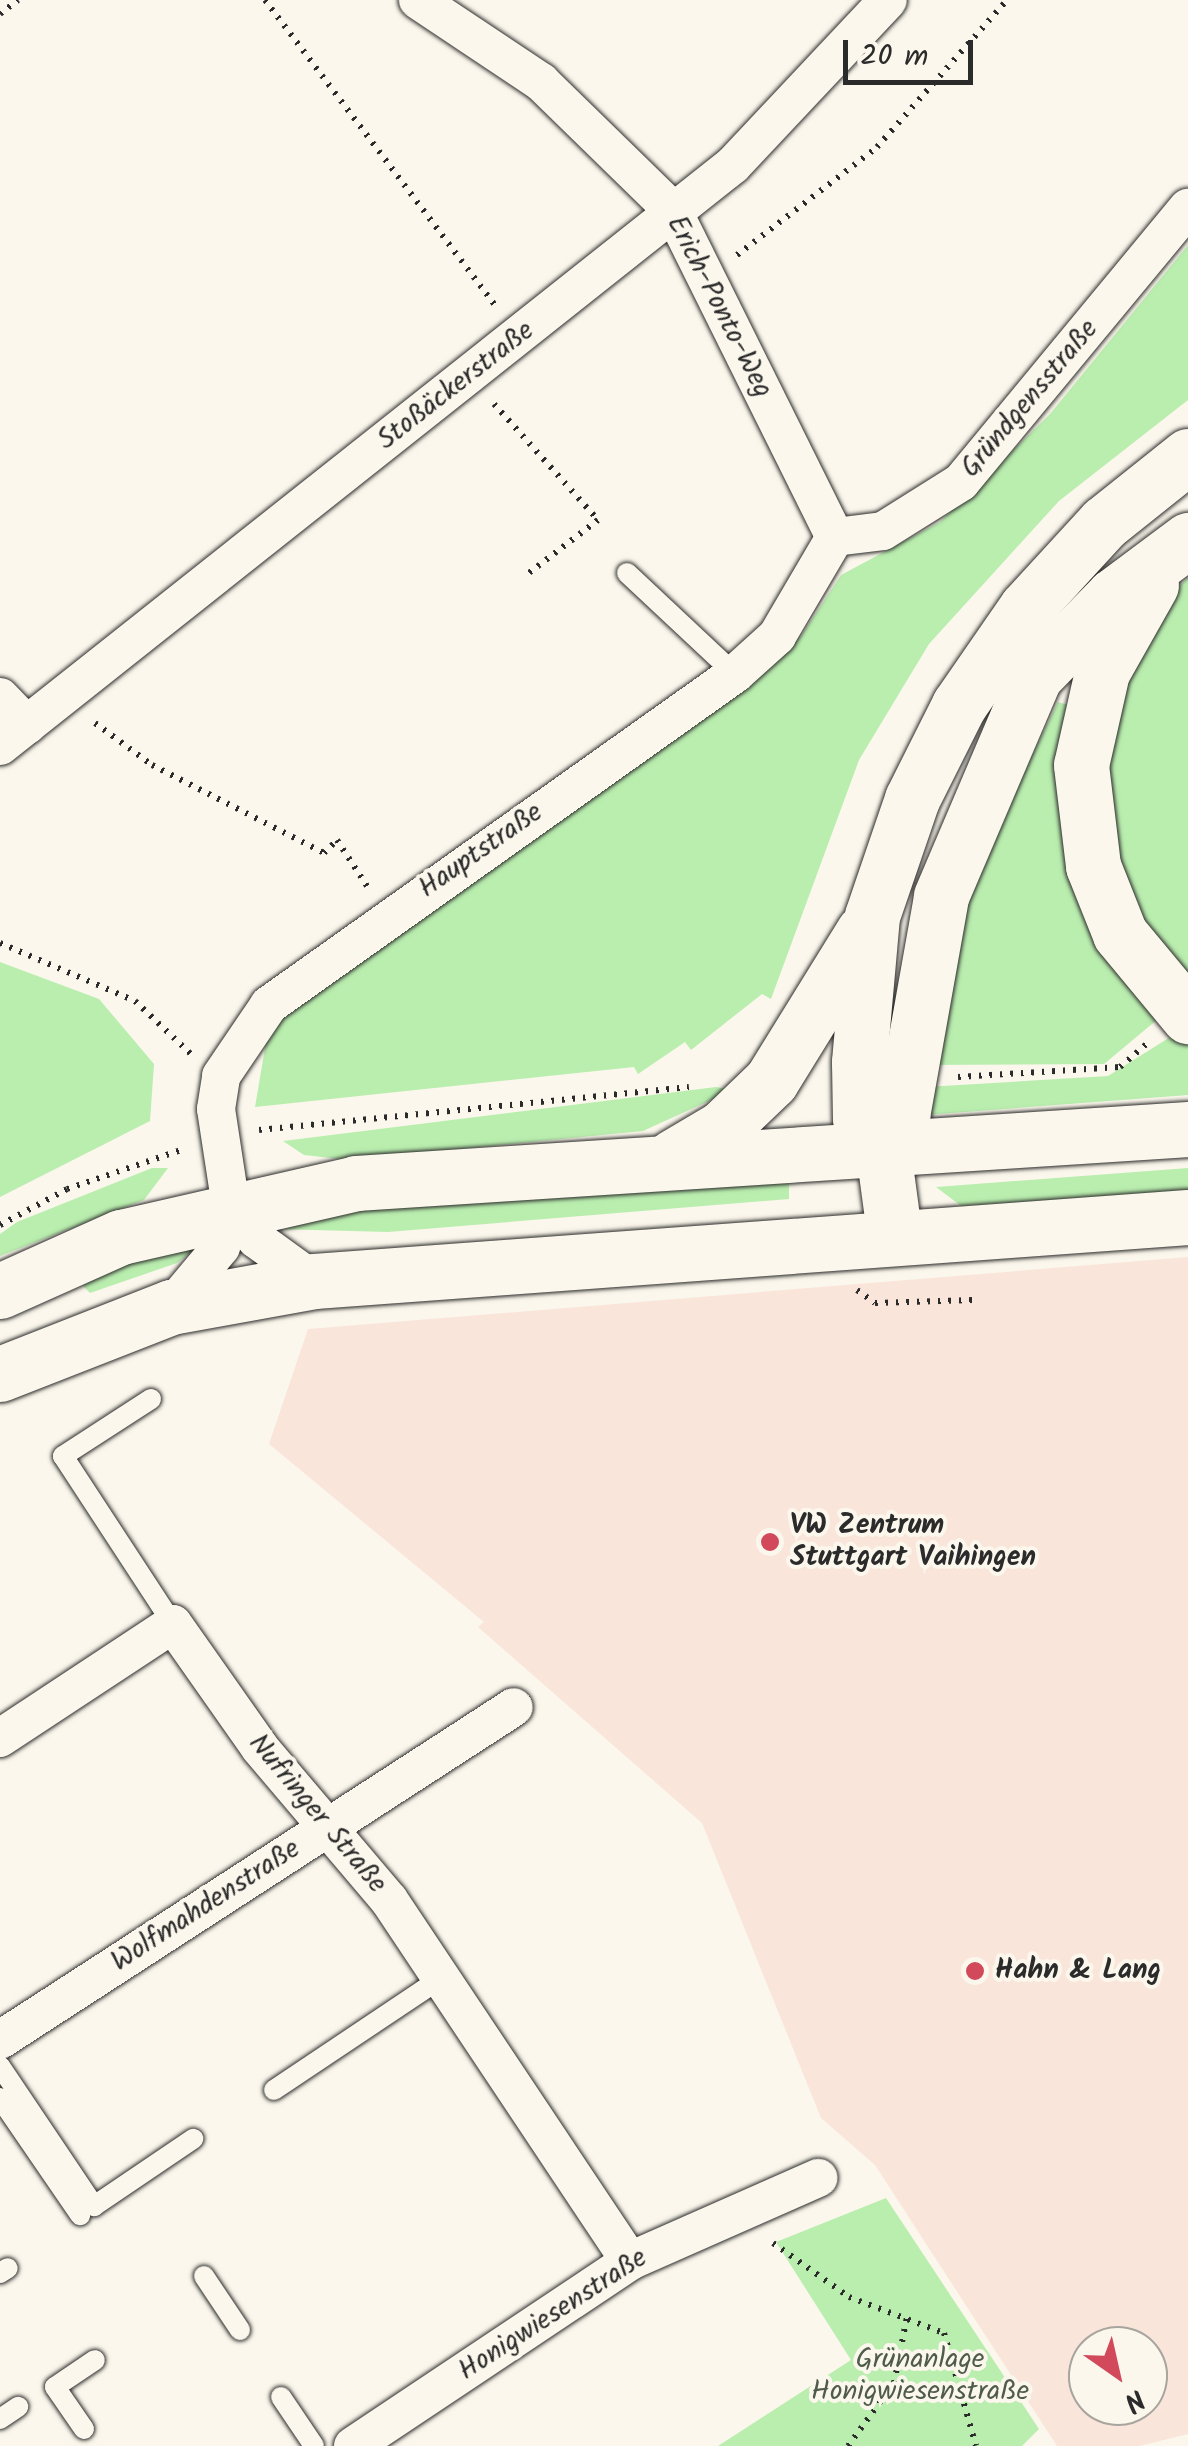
<!DOCTYPE html>
<meta charset="utf-8">
<style>
body{margin:0}
#map{position:relative;width:1188px;height:2446px;overflow:hidden;background:#fbf7ec;font-family:Kalam,sans-serif}
div>[style]{position:absolute}
.built>*{inset:0;background:#fae5db}
.green>*{inset:0;background:#baeeaf}
.path>*{height:6px;margin-top:-3px;transform-origin:0;background:repeating-linear-gradient(90deg,#2b2b2b 0 2.5px,transparent 0 10.5px)}
.roads{filter:drop-shadow(0 0 2px #2b2b2b) drop-shadow(0 0 2px #2b2b2b)}
.lane>*{height:20px;margin:-10px;padding:0 10px;transform-origin:10px;border-radius:10px;background:#fbf7ec}
.street>*{height:38px;margin:-19px;padding:0 19px;transform-origin:19px;border-radius:19px;background:#fbf7ec}
.secondary>*{height:55px;margin:-27.5px;padding:0 27.5px;transform-origin:27.5px;border-radius:27.5px;background:#fbf7ec}
.highway>*{height:55px;margin:-27.5px;padding:0 27.5px;transform-origin:27.5px;border-radius:27.5px;background:#fbf7ec}
.dots>*{width:28px;height:28px;translate:-50% -50%;box-sizing:border-box;border:5px solid #fbf7ec;border-radius:50%}
span{translate:-50% -50%;white-space:nowrap;text-align:center;line-height:1.15;-webkit-text-stroke:8px #fbf7ec;paint-order:stroke}
.street-label{font-size:28px;color:#2b2b2b}
.poi-label{font-size:28px;color:#2b2b2b;font-weight:700}
.left{translate:0 -50%;text-align:left}
.park-label{font-size:28px;color:#4f5c4c}
.north{position:absolute;left:1068px;top:2326px;width:100px;height:100px;box-sizing:border-box;background:#fbf7ec;border:2px solid #a8a59f;border-radius:50%;rotate:146deg;font-size:28px;font-weight:700;line-height:40px;text-align:center;color:#2b2b2b}
.north::after{content:'';display:block;margin:auto;width:35px;height:45px;background:#d1495b;clip-path:polygon(50% 0,100% 100%,50% 72%,0 100%)}
.scale{position:absolute;left:843px;top:40px;width:130px;height:45px;box-sizing:border-box;border:5px solid #2b2b2b;border-top:0;padding-left:12px;font-size:30px;line-height:35px;white-space:nowrap;color:#2b2b2b;-webkit-text-stroke:8px #fbf7ec;paint-order:stroke}
</style>
<div id="map">
<div class="built">
<div style="clip-path:polygon(evenodd,1188px 1257px,1188px 2434px,1139px 2446px,1057px 2446px,875px 2165px,821px 2118px,702px 1823px,478px 1627px,484px 1622px,269px 1444px,308px 1329px,1188px 1257px,1088px 2346px,1148px 2346px,1148px 2406px,1088px 2406px,1088px 2346px)"></div>
</div>
<div class="green">
<div style="clip-path:polygon(1188px 245px,1188px 400px,1059px 501px,929px 644px,859px 760px,771px 999px,762px 994px,691px 1050px,685px 1042px,638px 1074px,634px 1067px,255px 1107px,266px 1042px,288px 1005px,741px 693px,801px 636px,841px 575px,940px 522px,1050px 414px)"></div>
<div style="clip-path:polygon(1188px 577px,1188px 987px,1167px 969px,1107px 847px,1108px 719px,1163px 603px)"></div>
<div style="clip-path:polygon(1058px 702px,1072px 706px,1097px 942px,1158px 1019px,1104px 1064px,926px 1065px,955px 914px)"></div>
<div style="clip-path:polygon(0 962px,99px 999px,154px 1064px,150px 1121px,0 1197px)"></div>
<div style="clip-path:polygon(1175px 1034px,1188px 1044px,1188px 1095px,925px 1115px,926px 1087px,1108px 1076px)"></div>
<div style="clip-path:polygon(716px 1087px,733px 1090px,643px 1131px,348px 1160px,304px 1155px,283px 1141px)"></div>
<div style="clip-path:polygon(152px 1168px,168px 1168px,144px 1200px,0 1256px,0 1234px,17px 1222px)"></div>
<div style="clip-path:polygon(1188px 1168px,1188px 1194px,961px 1206px,936px 1187px)"></div>
<div style="clip-path:polygon(789px 1173px,789px 1199px,388px 1232px,275px 1229px,347px 1207px)"></div>
<div style="clip-path:polygon(205px 1241px,177px 1263px,90px 1293px,83px 1286px,88px 1273px)"></div>
<div style="clip-path:polygon(886px 2198px,1039px 2429px,1022px 2446px,718px 2446px,851px 2360px,776px 2242px)"></div>
</div>
<div class="path">
<div style="left:265px;top:0;width:381px;rotate:53deg"></div>
<div style="left:0;top:14px;width:23px;rotate:-38deg"></div>
<div style="left:737px;top:255px;width:177px;rotate:-37.6deg"></div>
<div style="left:877px;top:147px;width:196px;rotate:-48.5deg"></div>
<div style="left:494px;top:404px;width:156px;rotate:48.1deg"></div>
<div style="left:598px;top:520px;width:87px;rotate:142.5deg"></div>
<div style="left:95px;top:723px;width:71px;rotate:36.4deg"></div>
<div style="left:152px;top:765px;width:193px;rotate:27.1deg"></div>
<div style="left:324px;top:853px;width:18px;rotate:-45deg"></div>
<div style="left:337px;top:840px;width:55px;rotate:56.9deg"></div>
<div style="left:0;top:943px;width:147px;rotate:23.2deg"></div>
<div style="left:135px;top:1001px;width:79px;rotate:43.5deg"></div>
<div style="left:958px;top:1077px;width:162px;rotate:-3.5deg"></div>
<div style="left:1120px;top:1067px;width:40px;rotate:-41deg"></div>
<div style="left:259px;top:1130px;width:432px;rotate:-5.7deg"></div>
<div style="left:0;top:1225px;width:76px;rotate:-28.2deg"></div>
<div style="left:67px;top:1189px;width:124px;rotate:-18.9deg"></div>
<div style="left:857px;top:1290px;width:22px;rotate:36deg"></div>
<div style="left:875px;top:1303px;width:98px;rotate:-1.8deg"></div>
<div style="left:773px;top:2243px;width:93px;rotate:35.4deg"></div>
<div style="left:849px;top:2297px;width:102px;rotate:20.8deg"></div>
<div style="left:944px;top:2333px;width:117px;rotate:74.2deg"></div>
<div style="left:848px;top:2446px;width:78px;rotate:-53.9deg"></div>
<div style="left:894px;top:2383px;width:67px;rotate:-78.9deg"></div>
</div>
<div class="roads">
<div class="lane">
<div style="left:627px;top:573px;width:148px;rotate:43.1deg"></div>
<div style="left:151px;top:1399px;width:105px;rotate:147.1deg"></div>
<div style="left:63px;top:1456px;width:201px;rotate:56.8deg"></div>
<div style="left:0;top:2066px;width:169px;rotate:56.1deg"></div>
<div style="left:94px;top:2206px;width:120px;rotate:-34.1deg"></div>
<div style="left:274px;top:2090px;width:201px;rotate:-33.8deg"></div>
<div style="left:0;top:2098px;width:142px;rotate:55.6deg"></div>
<div style="left:0;top:2273px;width:9px;rotate:-32deg"></div>
<div style="left:204px;top:2276px;width:65px;rotate:56.3deg"></div>
<div style="left:281px;top:2397px;width:59px;rotate:56deg"></div>
<div style="left:0;top:2419px;width:22px;rotate:-34deg"></div>
<div style="left:84px;top:2429px;width:51px;rotate:-124.6deg"></div>
<div style="left:55px;top:2387px;width:48px;rotate:-34deg"></div>
</div>
<div class="street">
<div style="left:418px;top:0;width:148px;rotate:33.7deg"></div>
<div style="left:541px;top:82px;width:185px;rotate:44.3deg"></div>
<div style="left:673px;top:211px;width:364px;rotate:63.6deg"></div>
<div style="left:835px;top:537px;width:48px;rotate:-7.1deg"></div>
<div style="left:883px;top:531px;width:92px;rotate:-32.1deg"></div>
<div style="left:961px;top:482px;width:356px;rotate:-50.4deg"></div>
<div style="left:0;top:697px;width:39px;rotate:46deg"></div>
<div style="left:0;top:746px;width:935px;rotate:-38.4deg"></div>
<div style="left:733px;top:165px;width:226px;rotate:-46.8deg"></div>
<div style="left:231px;top:1207px;width:41px;rotate:52deg"></div>
<div style="left:256px;top:1239px;width:72px;rotate:35.9deg"></div>
<div style="left:171px;top:1307px;width:78px;rotate:-50.2deg"></div>
<div style="left:221px;top:1247px;width:41px;rotate:-76deg"></div>
<div style="left:231px;top:1207px;width:99px;rotate:-98.7deg"></div>
<div style="left:216px;top:1109px;width:33px;rotate:-81deg"></div>
<div style="left:221px;top:1076px;width:86px;rotate:-55.9deg"></div>
<div style="left:269px;top:1005px;width:572px;rotate:-35.39deg"></div>
<div style="left:735px;top:674px;width:57px;rotate:-42.1deg"></div>
<div style="left:777px;top:636px;width:115px;rotate:-59.6deg"></div>
<div style="left:0;top:1738px;width:207px;rotate:-33.4deg"></div>
<div style="left:173px;top:1624px;width:151px;rotate:54.9deg"></div>
<div style="left:260px;top:1748px;width:199px;rotate:49.7deg"></div>
<div style="left:389px;top:1900px;width:434px;rotate:56.3deg"></div>
<div style="left:0;top:2040px;width:612px;rotate:-32.94deg"></div>
<div style="left:353px;top:2446px;width:333px;rotate:-33.7deg"></div>
<div style="left:630px;top:2261px;width:206px;rotate:-23.8deg"></div>
</div>
<div class="secondary">
<div style="left:882px;top:1143px;width:90px;rotate:82.3deg"></div>
<div style="left:0;top:1291px;width:133px;rotate:-24.1deg"></div>
<div style="left:121px;top:1237px;width:241px;rotate:-12.9deg"></div>
<div style="left:356px;top:1183px;width:834px;rotate:-3.71deg"></div>
<div style="left:0;top:1374px;width:184px;rotate:-21.4deg"></div>
<div style="left:171px;top:1307px;width:145px;rotate:-10.3deg"></div>
<div style="left:314px;top:1281px;width:876px;rotate:-4.19deg"></div>
</div>
<div class="highway">
<div style="left:1188px;top:456px;width:107px;rotate:141.4deg"></div>
<div style="left:1104px;top:523px;width:115px;rotate:132.5deg"></div>
<div style="left:1026px;top:608px;width:118px;rotate:124.6deg"></div>
<div style="left:959px;top:705px;width:105px;rotate:116.6deg"></div>
<div style="left:912px;top:799px;width:124px;rotate:108.9deg"></div>
<div style="left:872px;top:916px;width:147px;rotate:95.1deg"></div>
<div style="left:859px;top:1062px;width:56px;rotate:89deg"></div>
<div style="left:860px;top:1118px;width:33px;rotate:49deg"></div>
<div style="left:882px;top:1143px;width:34px;rotate:-53deg"></div>
<div style="left:902px;top:1116px;width:223px;rotate:-79.9deg"></div>
<div style="left:941px;top:896px;width:239px;rotate:-66.9deg"></div>
<div style="left:1035px;top:676px;width:112px;rotate:-45.7deg"></div>
<div style="left:1113px;top:596px;width:94px;rotate:-36.7deg"></div>
<div style="left:1151px;top:585px;width:100px;rotate:119.4deg"></div>
<div style="left:1102px;top:672px;width:95px;rotate:102.7deg"></div>
<div style="left:1081px;top:765px;width:102px;rotate:83.2deg"></div>
<div style="left:1093px;top:866px;width:73px;rotate:68.3deg"></div>
<div style="left:1120px;top:934px;width:107px;rotate:50.3deg"></div>
<div style="left:673px;top:1157px;width:57px;rotate:-30.6deg"></div>
<div style="left:722px;top:1128px;width:68px;rotate:-43.8deg"></div>
<div style="left:771px;top:1081px;width:175px;rotate:-58.3deg"></div>
</div>
</div>
<div class="dots">
<div style="left:770px;top:1542px;background:#d1495b"></div>
<div style="left:975px;top:1971px;background:#d1495b"></div>
</div>
<div class="street-label">
<span style="left:719px;top:307px;rotate:63deg">Erich-Ponto-Weg</span>
<span style="left:456px;top:386px;rotate:-38deg">Stoßäckerstraße</span>
<span style="left:1030px;top:399px;rotate:-50deg">Gründgensstraße</span>
<span style="left:481px;top:851px;rotate:-35deg">Hauptstraße</span>
<span style="left:317px;top:1814px;rotate:50deg">Nufringer Straße</span>
<span style="left:206px;top:1906px;rotate:-33deg">Wolfmahdenstraße</span>
<span style="left:553px;top:2315px;rotate:-33deg">Honigwiesenstraße</span>
</div>
<div class="poi-label">
<span class="left" style="left:790px;top:1542px">VW Zentrum<br>Stuttgart Vaihingen</span>
<span class="left" style="left:995px;top:1971px">Hahn &amp; Lang</span>
</div>
<div class="park-label">
<span style="left:920px;top:2376px">Grünanlage<br>Honigwiesenstraße</span>
</div>
<div class="north">N</div>
<div class="scale">20 m</div>
</div>
